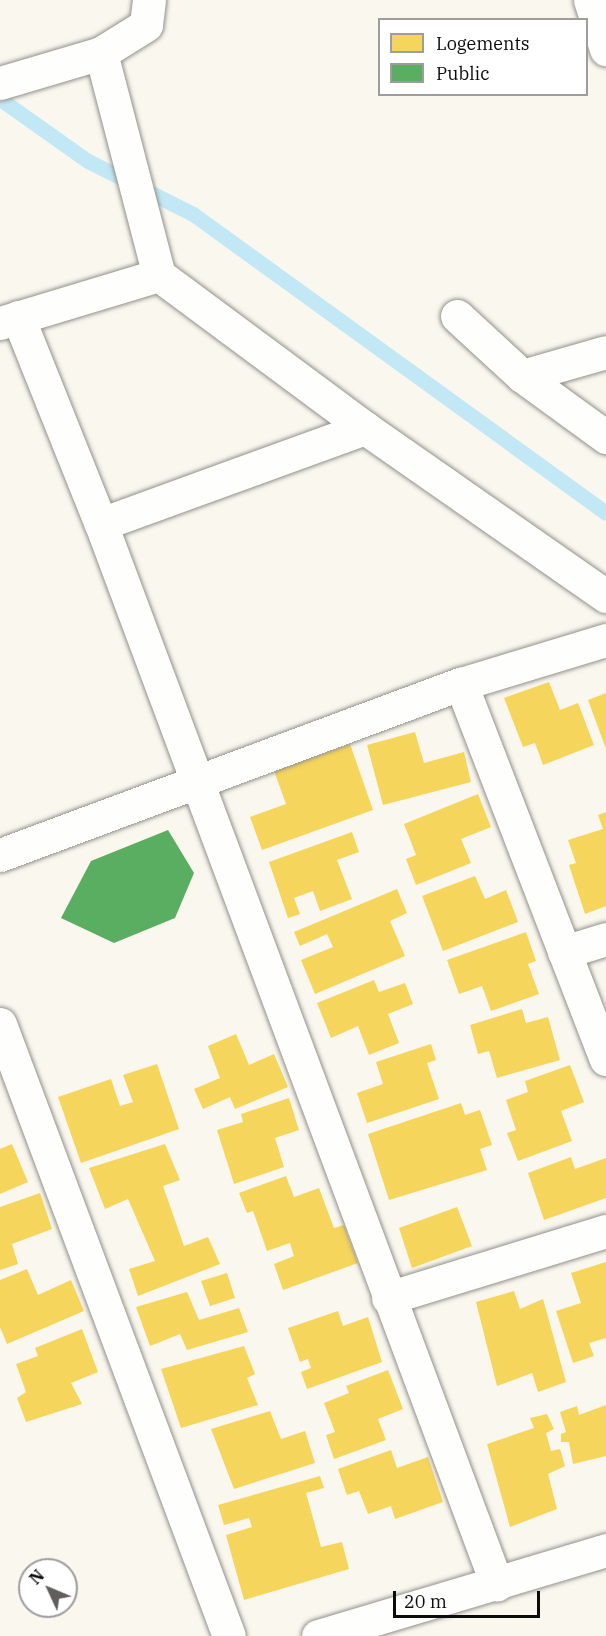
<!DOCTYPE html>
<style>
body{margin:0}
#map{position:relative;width:606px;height:1636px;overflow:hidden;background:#faf7ee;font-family:"IBM Plex Serif",serif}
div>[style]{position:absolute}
.homes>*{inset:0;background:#f6d55c}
.public>*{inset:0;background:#5aae61}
.stream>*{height:15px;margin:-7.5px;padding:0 7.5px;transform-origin:7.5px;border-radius:7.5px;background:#c3e8f5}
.roads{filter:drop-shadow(0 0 2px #93918d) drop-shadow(0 0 2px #93918d)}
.street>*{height:33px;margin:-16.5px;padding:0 16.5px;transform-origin:16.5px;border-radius:16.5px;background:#fefefc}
span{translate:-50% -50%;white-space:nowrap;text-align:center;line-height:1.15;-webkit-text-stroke:6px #fff;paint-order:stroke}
.legend{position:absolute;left:378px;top:18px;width:210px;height:78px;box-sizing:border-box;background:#fff;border:2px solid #9d9d9d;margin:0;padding:8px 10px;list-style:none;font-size:18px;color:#0b0b0b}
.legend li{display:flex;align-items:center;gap:12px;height:30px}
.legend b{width:30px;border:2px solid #9d9d9d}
.north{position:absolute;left:18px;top:1558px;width:60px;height:60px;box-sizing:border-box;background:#fff;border:2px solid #9d9d9d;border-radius:50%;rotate:314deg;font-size:16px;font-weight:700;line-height:24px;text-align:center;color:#0b0b0b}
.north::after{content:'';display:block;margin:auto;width:21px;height:27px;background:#5f5e5a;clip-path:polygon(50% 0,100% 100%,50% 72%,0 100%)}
.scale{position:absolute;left:393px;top:1591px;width:147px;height:27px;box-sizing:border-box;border:3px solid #0b0b0b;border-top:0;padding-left:8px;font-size:18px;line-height:21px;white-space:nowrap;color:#0b0b0b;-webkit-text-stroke:4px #fff;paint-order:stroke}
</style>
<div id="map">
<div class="homes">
<div style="clip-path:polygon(549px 682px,560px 710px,578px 703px,594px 745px,543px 765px,535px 743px,523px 747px,504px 698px)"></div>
<div style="clip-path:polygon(606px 693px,606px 749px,588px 700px)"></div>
<div style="clip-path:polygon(415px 732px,424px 763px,464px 752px,471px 782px,383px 805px,367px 745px)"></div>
<div style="clip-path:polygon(350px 744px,373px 810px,262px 850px,250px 817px,286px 804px,274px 771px)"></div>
<div style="clip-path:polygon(478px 794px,491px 827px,461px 839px,471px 863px,416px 885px,406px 859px,416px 855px,404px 824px)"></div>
<div style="clip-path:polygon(606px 812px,606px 906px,585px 914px,569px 865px,576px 863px,568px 840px,603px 829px,598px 815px)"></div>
<div style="clip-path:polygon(352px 832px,359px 852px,337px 860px,352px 899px,320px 911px,313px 891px,294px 898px,300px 914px,288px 918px,269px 862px)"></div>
<div style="clip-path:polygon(475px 876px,485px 899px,506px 890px,518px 922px,443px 951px,422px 896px)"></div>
<div style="clip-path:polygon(397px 889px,407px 913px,390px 921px,405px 956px,315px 994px,301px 960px,333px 947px,327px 934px,300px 946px,294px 932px)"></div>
<div style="clip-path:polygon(526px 932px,536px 961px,528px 964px,539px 994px,491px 1011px,482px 986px,459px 994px,447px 960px)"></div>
<div style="clip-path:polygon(374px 980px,379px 992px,405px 983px,413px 1004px,388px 1014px,399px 1043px,369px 1055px,358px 1026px,331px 1038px,317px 1003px)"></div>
<div style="clip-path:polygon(522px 1009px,526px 1023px,548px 1017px,560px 1060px,497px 1078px,489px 1051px,478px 1054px,470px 1025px)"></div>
<div style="clip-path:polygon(236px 1034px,249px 1065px,274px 1054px,288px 1087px,235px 1109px,230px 1097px,203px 1109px,194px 1089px,220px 1078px,208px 1046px)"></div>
<div style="clip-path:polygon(431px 1044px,436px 1060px,427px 1063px,439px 1099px,367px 1123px,357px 1093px,383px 1084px,376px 1062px)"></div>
<div style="clip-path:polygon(157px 1064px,179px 1129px,81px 1163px,58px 1097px,111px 1079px,120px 1106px,133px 1102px,123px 1075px)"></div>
<div style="clip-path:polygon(570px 1065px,584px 1102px,561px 1111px,572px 1141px,518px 1161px,507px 1133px,516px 1130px,506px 1100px,528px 1092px,525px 1081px)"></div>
<div style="clip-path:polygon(289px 1098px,299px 1130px,275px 1138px,284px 1167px,234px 1184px,217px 1130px,243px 1122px,241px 1114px)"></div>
<div style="clip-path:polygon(461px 1103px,465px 1115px,480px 1110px,492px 1145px,480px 1149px,487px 1170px,389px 1200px,368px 1134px)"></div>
<div style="clip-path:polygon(12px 1144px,28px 1182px,0 1194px,0 1149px)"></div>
<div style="clip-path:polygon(165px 1144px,180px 1180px,163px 1186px,184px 1246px,208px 1237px,220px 1264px,138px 1296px,129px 1269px,155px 1261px,128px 1199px,105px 1209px,89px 1168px)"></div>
<div style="clip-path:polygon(571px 1157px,575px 1169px,606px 1158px,606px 1198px,544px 1220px,528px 1173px)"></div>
<div style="clip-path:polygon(286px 1176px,294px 1197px,319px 1188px,334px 1228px,344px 1225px,358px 1263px,283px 1290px,274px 1264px,294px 1256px,290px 1243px,267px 1251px,253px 1211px,247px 1213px,239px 1193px)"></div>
<div style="clip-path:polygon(40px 1193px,52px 1229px,12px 1244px,18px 1264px,0 1270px,0 1207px)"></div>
<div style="clip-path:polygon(457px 1207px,472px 1246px,412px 1268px,399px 1228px)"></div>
<div style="clip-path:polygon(606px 1262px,606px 1338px,589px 1343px,594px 1356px,573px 1363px,556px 1311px,581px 1303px,571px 1273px)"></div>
<div style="clip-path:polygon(27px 1269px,38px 1295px,71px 1280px,84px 1311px,7px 1344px,0 1327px,0 1280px)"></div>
<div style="clip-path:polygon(227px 1273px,235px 1298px,210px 1306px,201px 1281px)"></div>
<div style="clip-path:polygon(514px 1291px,520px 1309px,543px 1299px,566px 1382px,538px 1392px,532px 1373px,497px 1386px,476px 1302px)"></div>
<div style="clip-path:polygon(187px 1292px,199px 1320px,239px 1308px,248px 1332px,187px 1350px,180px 1334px,150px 1346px,136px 1307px)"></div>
<div style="clip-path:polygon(338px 1311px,343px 1326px,368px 1317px,382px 1362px,307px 1389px,301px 1372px,311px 1368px,308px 1359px,300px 1362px,288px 1328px)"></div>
<div style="clip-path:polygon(82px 1329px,98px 1372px,71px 1383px,82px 1404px,26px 1422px,17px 1398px,26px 1392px,16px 1364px,38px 1356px,35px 1348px)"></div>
<div style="clip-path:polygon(244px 1346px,255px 1374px,247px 1378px,258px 1405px,181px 1428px,161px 1369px)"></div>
<div style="clip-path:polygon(388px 1370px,403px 1409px,378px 1419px,386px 1440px,334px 1459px,326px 1435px,335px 1432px,324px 1403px,349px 1393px,346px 1386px)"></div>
<div style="clip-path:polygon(606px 1405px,606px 1456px,573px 1464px,569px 1442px,561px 1442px,561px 1434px,566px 1432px,560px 1412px,577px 1406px,579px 1415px)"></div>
<div style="clip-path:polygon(270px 1411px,281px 1439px,305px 1431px,315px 1463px,234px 1489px,211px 1429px)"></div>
<div style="clip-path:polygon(547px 1414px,554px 1429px,546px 1433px,551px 1451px,560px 1449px,565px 1466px,548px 1474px,557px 1509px,510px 1527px,487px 1444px,534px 1428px,530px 1418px)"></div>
<div style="clip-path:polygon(391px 1450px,397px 1468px,428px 1457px,443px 1502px,395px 1519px,391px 1506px,368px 1514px,359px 1491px,347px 1495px,338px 1469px)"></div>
<div style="clip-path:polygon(320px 1476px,324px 1488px,306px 1493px,321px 1547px,342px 1542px,349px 1569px,244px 1600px,226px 1535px,252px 1527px,249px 1518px,224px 1525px,218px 1505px)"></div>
</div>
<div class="public">
<div style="clip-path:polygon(168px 830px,194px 873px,175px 918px,114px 943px,61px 918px,91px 861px)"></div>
</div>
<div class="stream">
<div style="left:0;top:99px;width:108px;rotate:35.2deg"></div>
<div style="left:88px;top:161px;width:118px;rotate:26.8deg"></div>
<div style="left:193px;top:214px;width:510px;rotate:35.9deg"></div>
</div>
<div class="roads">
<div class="street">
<div style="left:149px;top:0;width:25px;rotate:97deg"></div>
<div style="left:146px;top:25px;width:53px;rotate:148.1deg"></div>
<div style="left:101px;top:53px;width:229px;rotate:75.4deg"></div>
<div style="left:159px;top:275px;width:257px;rotate:36.6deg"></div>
<div style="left:365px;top:428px;width:294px;rotate:34.9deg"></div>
<div style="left:590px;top:0;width:52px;rotate:71.9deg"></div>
<div style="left:0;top:83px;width:105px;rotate:-16.5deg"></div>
<div style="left:457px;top:316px;width:88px;rotate:42.7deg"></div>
<div style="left:522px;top:376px;width:104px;rotate:36deg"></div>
<div style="left:18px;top:317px;width:223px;rotate:68.2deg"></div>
<div style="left:101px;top:524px;width:1132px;rotate:69.53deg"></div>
<div style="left:0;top:323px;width:166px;rotate:-16.8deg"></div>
<div style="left:522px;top:376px;width:87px;rotate:-15.9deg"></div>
<div style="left:101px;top:524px;width:281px;rotate:-20deg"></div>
<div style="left:461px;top:684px;width:402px;rotate:68.9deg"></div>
<div style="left:0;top:855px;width:492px;rotate:-20.4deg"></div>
<div style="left:461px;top:684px;width:152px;rotate:-16.9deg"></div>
<div style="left:564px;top:952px;width:44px;rotate:-17.2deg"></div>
<div style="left:0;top:1024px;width:653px;rotate:69.49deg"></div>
<div style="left:388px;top:1298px;width:228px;rotate:-17.1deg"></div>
<div style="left:318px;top:1636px;width:301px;rotate:-16.6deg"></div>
</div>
</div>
<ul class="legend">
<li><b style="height:16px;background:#f6d55c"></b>Logements</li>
<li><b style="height:16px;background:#5aae61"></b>Public</li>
</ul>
<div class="north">N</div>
<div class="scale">20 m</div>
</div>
